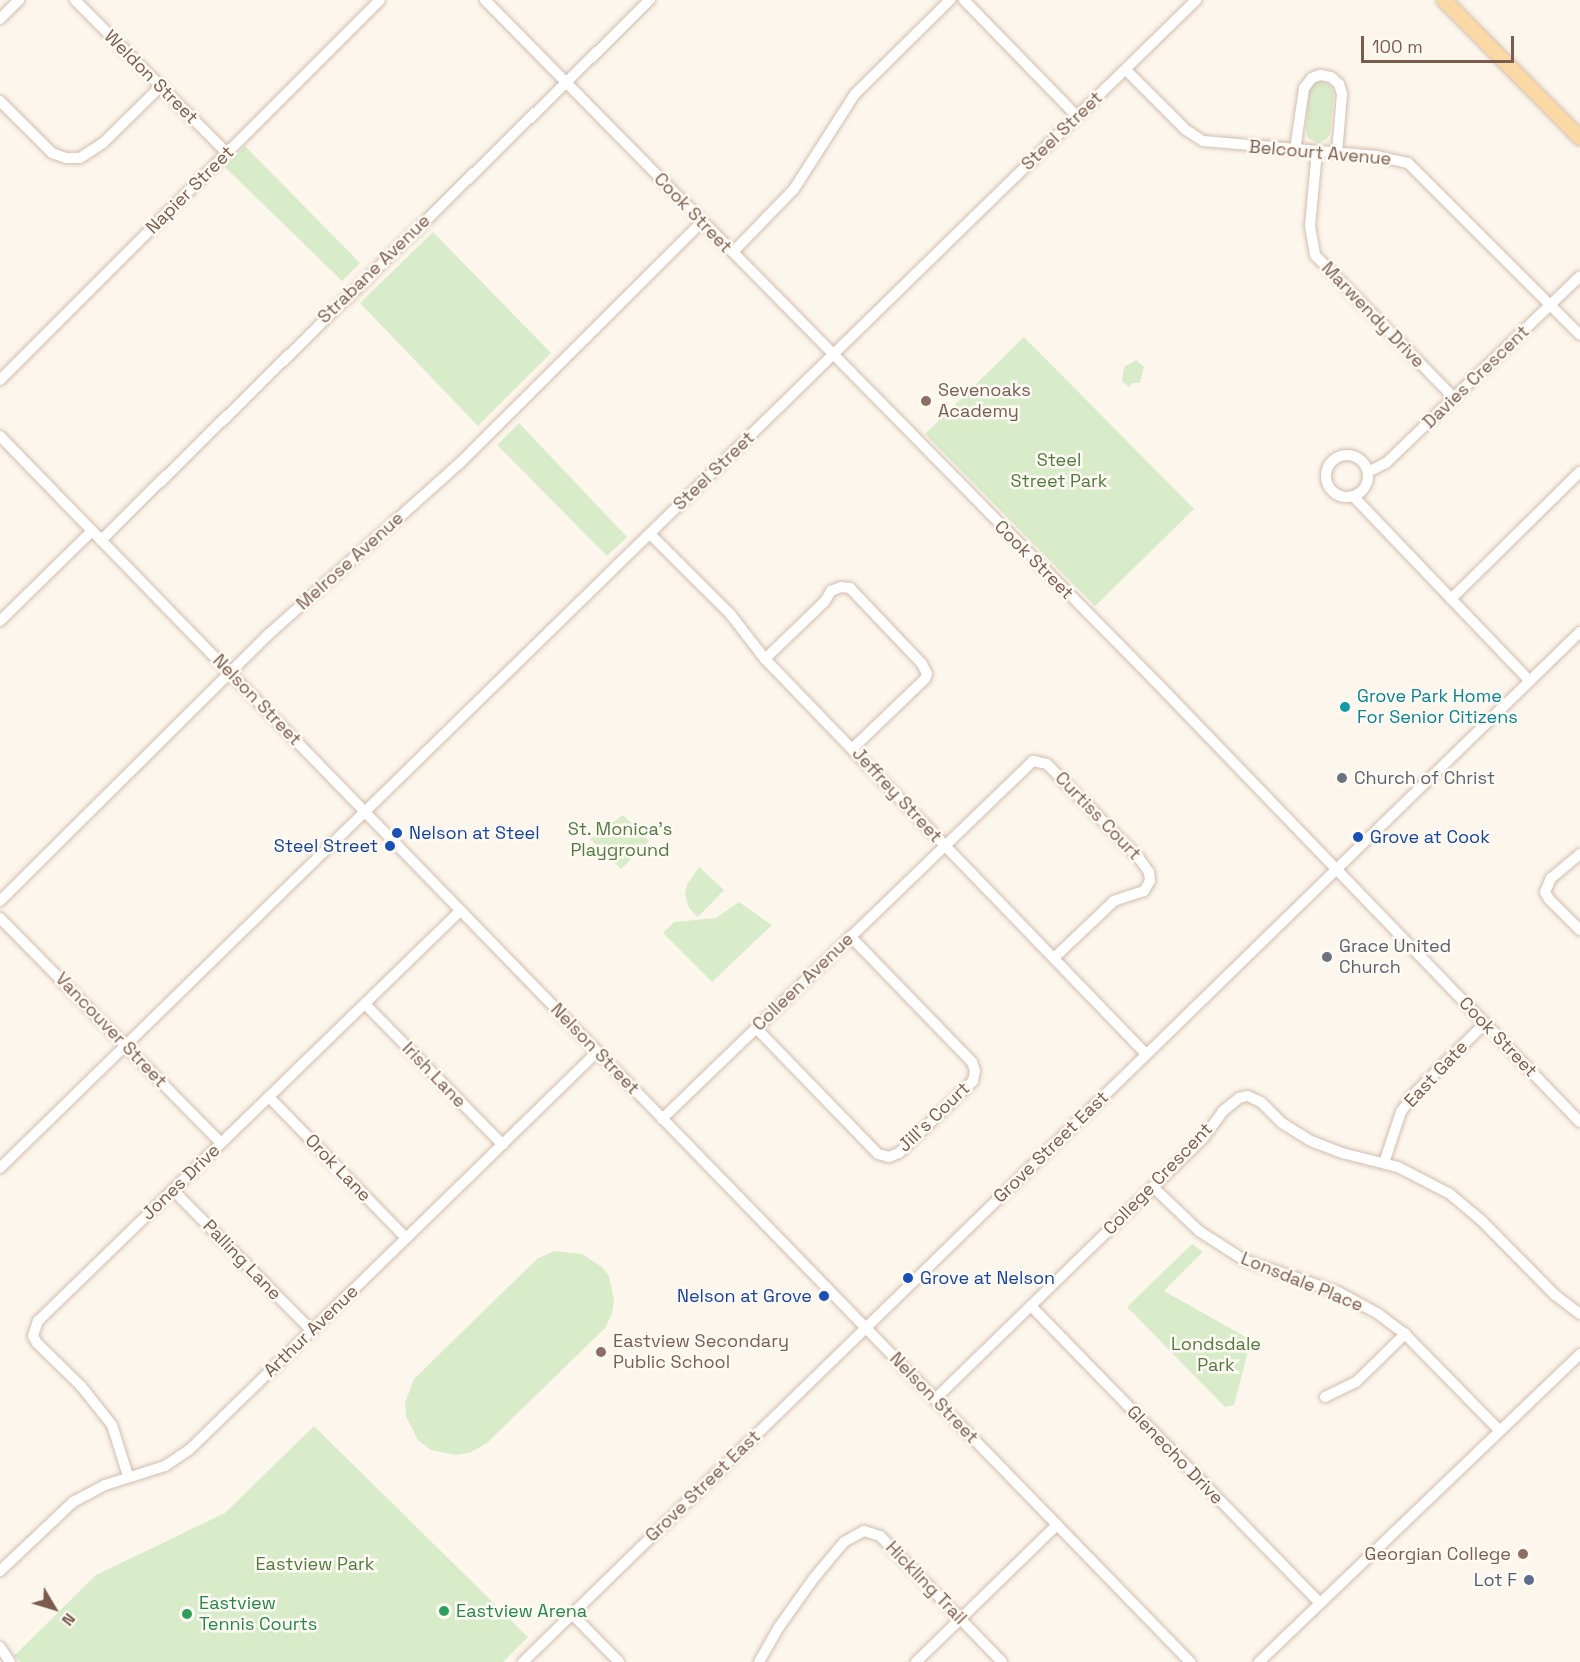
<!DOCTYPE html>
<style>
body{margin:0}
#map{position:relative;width:1580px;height:1662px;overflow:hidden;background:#fdf6ec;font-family:"Space Grotesk",sans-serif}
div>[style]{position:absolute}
.green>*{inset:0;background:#d8ecc9}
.roads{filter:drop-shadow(0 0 2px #d1beb0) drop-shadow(0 0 2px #d1beb0)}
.minor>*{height:10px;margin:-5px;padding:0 5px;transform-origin:5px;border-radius:5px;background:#fff}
.minor>.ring{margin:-5px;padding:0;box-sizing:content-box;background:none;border:10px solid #fff;border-radius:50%}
.major>*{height:14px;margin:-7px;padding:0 7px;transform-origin:7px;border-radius:7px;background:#fbd9a5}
.dots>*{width:16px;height:16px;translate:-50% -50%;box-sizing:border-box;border:3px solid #fffaf3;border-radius:50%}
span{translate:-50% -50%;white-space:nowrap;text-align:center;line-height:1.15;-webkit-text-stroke:5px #fffaf3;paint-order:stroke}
.street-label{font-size:18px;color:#7a5c4d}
.education-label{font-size:18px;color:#785e54}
.left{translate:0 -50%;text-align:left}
.right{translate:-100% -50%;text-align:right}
.park-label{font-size:18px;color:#537a41}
.culture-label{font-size:18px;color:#0d838f}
.worship-label{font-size:18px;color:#5b616d}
.transit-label{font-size:18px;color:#164399}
.service-label{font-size:18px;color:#4e5e75}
.leisure-label{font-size:18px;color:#27864d}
.north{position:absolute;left:24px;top:1578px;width:60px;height:60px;-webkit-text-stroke:4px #fffaf3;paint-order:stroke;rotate:128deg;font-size:16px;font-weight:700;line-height:24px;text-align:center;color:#7a5c4d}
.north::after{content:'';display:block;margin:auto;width:21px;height:27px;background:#7a5c4d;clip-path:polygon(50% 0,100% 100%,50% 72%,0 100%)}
.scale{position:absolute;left:1361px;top:36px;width:153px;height:27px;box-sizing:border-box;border:3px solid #7a5c4d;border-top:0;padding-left:8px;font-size:18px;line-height:21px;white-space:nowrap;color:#7a5c4d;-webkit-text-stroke:4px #fffaf3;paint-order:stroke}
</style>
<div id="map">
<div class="green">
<div style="clip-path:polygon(1321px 81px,1330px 85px,1334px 93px,1330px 133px,1327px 139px,1318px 143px,1308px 138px,1306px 130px,1309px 90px,1314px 83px)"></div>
<div style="clip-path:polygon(245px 146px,360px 263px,342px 281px,225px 167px)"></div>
<div style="clip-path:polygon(433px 232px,551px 353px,478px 426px,360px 303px)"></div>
<div style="clip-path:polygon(1024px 337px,1194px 509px,1095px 606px,925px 434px)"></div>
<div style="clip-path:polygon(1136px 360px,1144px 367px,1140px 383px,1133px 383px,1129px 387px,1122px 381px,1124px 367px)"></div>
<div style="clip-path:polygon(519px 423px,627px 537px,607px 556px,497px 445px)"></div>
<div style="clip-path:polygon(623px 815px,649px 841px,621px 869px,590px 839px)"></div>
<div style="clip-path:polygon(699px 867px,724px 890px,698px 917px,689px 908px,685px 894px,687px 885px)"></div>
<div style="clip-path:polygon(739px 902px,772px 925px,712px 982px,663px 933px,674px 922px,716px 918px)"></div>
<div style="clip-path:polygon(1192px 1244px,1203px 1252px,1164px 1291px,1251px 1340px,1234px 1405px,1225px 1407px,1127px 1307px)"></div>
<div style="clip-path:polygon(554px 1251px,582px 1254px,602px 1267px,609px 1276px,614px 1300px,612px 1314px,605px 1328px,487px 1443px,469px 1453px,456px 1455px,431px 1450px,418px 1440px,406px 1416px,405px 1403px,414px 1379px,537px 1259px)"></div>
<div style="clip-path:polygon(314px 1426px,528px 1637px,503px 1662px,21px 1662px,14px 1656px,96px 1575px,225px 1513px)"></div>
</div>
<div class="roads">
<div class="minor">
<div style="left:75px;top:0;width:216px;rotate:45.2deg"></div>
<div style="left:485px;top:0;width:955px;rotate:45.47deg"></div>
<div style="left:1155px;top:681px;width:612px;rotate:46.06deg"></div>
<div style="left:964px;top:0;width:162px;rotate:45.8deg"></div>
<div style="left:0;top:19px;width:27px;rotate:-45deg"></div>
<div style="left:1126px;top:70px;width:85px;rotate:45deg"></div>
<div style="left:1186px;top:130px;width:20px;rotate:33deg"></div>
<div style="left:1203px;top:141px;width:175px;rotate:4.9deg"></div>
<div style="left:1377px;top:156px;width:32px;rotate:13deg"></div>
<div style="left:1408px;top:163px;width:243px;rotate:45deg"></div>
<div style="left:0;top:101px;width:74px;rotate:45deg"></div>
<div style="left:52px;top:153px;width:15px;rotate:20deg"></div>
<div style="left:66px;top:158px;width:14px"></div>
<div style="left:80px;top:158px;width:27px;rotate:-33deg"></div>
<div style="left:103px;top:143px;width:81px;rotate:-44.5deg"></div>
<div style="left:1295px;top:150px;width:63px;rotate:-81.7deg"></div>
<div style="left:1304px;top:88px;width:13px;rotate:-51deg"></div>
<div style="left:1312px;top:78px;width:9px;rotate:-21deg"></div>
<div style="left:1320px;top:75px;width:11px;rotate:10deg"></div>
<div style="left:1331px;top:77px;width:11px;rotate:41deg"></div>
<div style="left:1339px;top:84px;width:10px;rotate:73deg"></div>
<div style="left:1342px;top:94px;width:59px;rotate:94.8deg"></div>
<div style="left:1317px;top:151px;width:75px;rotate:95.3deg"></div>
<div style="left:1310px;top:226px;width:29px;rotate:80deg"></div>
<div style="left:1315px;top:255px;width:199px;rotate:45.8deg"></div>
<div style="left:733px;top:252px;width:88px;rotate:-45.9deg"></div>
<div style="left:794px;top:189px;width:113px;rotate:-57.3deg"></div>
<div style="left:855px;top:94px;width:134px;rotate:-44.7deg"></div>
<div style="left:0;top:380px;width:537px;rotate:-45deg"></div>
<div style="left:0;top:436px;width:1709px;rotate:45.85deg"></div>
<div class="ring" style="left:1326px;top:455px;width:32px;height:32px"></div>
<div style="left:1368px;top:472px;width:20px;rotate:-27deg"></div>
<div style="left:1386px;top:463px;width:269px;rotate:-43.9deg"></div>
<div style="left:1353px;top:496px;width:256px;rotate:46.3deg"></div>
<div style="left:650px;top:534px;width:115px;rotate:45deg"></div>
<div style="left:731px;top:615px;width:56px;rotate:52.3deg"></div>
<div style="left:765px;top:659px;width:549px;rotate:46.03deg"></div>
<div style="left:101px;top:540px;width:770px;rotate:-44.53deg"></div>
<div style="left:1451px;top:599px;width:181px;rotate:-44.6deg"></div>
<div style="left:0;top:621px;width:129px;rotate:-44.4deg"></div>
<div style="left:765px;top:659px;width:83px;rotate:-44deg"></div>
<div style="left:825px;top:601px;width:12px;rotate:-59deg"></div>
<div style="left:831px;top:591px;width:11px;rotate:-22deg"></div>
<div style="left:841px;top:587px;width:9px;rotate:6deg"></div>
<div style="left:850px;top:588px;width:105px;rotate:46.5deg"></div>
<div style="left:922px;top:664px;width:11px;rotate:63deg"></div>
<div style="left:927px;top:674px;width:5px;rotate:112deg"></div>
<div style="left:925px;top:679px;width:100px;rotate:136.2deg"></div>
<div style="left:1580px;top:854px;width:38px;rotate:140deg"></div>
<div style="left:1551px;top:878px;width:15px;rotate:113deg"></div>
<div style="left:1545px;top:892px;width:8px;rotate:60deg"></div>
<div style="left:1549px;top:899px;width:44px;rotate:45deg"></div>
<div style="left:0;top:901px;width:378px;rotate:-44.8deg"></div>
<div style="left:268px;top:635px;width:259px;rotate:-41.9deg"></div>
<div style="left:461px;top:462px;width:340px;rotate:-44.9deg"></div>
<div style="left:0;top:918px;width:315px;rotate:45.5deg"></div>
<div style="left:365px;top:1004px;width:197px;rotate:45.6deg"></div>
<div style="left:756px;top:1028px;width:175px;rotate:45.9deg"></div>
<div style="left:878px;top:1154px;width:11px;rotate:15deg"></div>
<div style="left:889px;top:1157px;width:11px;rotate:-22deg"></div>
<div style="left:899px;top:1153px;width:103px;rotate:-44.2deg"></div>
<div style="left:973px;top:1081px;width:10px;rotate:-79deg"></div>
<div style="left:975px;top:1071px;width:9px;rotate:-108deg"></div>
<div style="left:972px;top:1062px;width:175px;rotate:-134.1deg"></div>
<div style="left:269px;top:1097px;width:197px;rotate:45.8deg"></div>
<div style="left:662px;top:1119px;width:516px;rotate:-43.98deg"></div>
<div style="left:1033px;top:761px;width:14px;rotate:12deg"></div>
<div style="left:1047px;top:764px;width:130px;rotate:45.6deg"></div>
<div style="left:1138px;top:857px;width:19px;rotate:54deg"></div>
<div style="left:1149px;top:872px;width:9px;rotate:84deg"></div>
<div style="left:1150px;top:881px;width:12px;rotate:121deg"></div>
<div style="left:1144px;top:891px;width:32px;rotate:162deg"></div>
<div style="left:1114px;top:901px;width:83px;rotate:136.5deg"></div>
<div style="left:1384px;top:1163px;width:54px;rotate:-71.6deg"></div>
<div style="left:1401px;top:1112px;width:19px;rotate:-55deg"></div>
<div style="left:1412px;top:1096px;width:103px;rotate:-45deg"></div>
<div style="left:0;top:1168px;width:1672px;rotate:-44.32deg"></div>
<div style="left:1153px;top:1187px;width:64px;rotate:43.7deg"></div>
<div style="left:1199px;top:1231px;width:54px;rotate:32.8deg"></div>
<div style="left:1244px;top:1260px;width:99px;rotate:18.8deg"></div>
<div style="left:1338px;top:1292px;width:44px;rotate:28.3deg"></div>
<div style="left:1377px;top:1313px;width:35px;rotate:37deg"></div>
<div style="left:1405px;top:1334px;width:134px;rotate:45.6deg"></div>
<div style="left:173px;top:1190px;width:197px;rotate:45.4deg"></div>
<div style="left:1031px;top:1306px;width:414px;rotate:45.8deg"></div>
<div style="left:1325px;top:1397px;width:34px;rotate:-26deg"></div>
<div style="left:1356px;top:1382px;width:69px;rotate:-44.4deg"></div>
<div style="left:935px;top:1399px;width:374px;rotate:-44.2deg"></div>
<div style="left:1203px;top:1138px;width:34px;rotate:-53deg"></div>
<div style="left:1223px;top:1111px;width:21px;rotate:-39deg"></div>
<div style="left:1239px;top:1098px;width:9px;rotate:-13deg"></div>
<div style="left:1248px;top:1096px;width:14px;rotate:25deg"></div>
<div style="left:1261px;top:1102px;width:30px;rotate:45deg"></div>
<div style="left:1282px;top:1123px;width:34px;rotate:32deg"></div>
<div style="left:1311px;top:1141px;width:33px;rotate:21deg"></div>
<div style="left:1342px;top:1153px;width:58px;rotate:14deg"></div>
<div style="left:1398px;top:1167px;width:59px;rotate:27.4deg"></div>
<div style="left:1450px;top:1194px;width:40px;rotate:40deg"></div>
<div style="left:1481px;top:1220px;width:105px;rotate:45.4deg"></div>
<div style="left:1555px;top:1295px;width:31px;rotate:37deg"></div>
<div style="left:128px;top:1476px;width:53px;rotate:-107.4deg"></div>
<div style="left:112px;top:1425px;width:50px;rotate:-128.5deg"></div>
<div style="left:81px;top:1386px;width:62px;rotate:-135.7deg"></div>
<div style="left:37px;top:1343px;width:8px;rotate:-120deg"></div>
<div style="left:33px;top:1336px;width:16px;rotate:-72deg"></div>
<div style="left:38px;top:1321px;width:588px;rotate:-44.17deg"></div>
<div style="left:0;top:1571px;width:100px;rotate:-43.4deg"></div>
<div style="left:73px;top:1502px;width:36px;rotate:-28deg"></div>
<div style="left:105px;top:1485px;width:63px;rotate:-17.6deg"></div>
<div style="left:165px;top:1466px;width:29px;rotate:-34deg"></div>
<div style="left:189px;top:1450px;width:570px;rotate:-44.29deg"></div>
<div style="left:572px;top:1614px;width:67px;rotate:45.6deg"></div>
<div style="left:0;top:1647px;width:18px;rotate:56deg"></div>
<div style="left:523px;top:1662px;width:1476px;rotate:-44.26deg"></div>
<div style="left:759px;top:1662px;width:40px;rotate:-60.3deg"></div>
<div style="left:779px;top:1627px;width:60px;rotate:-54.5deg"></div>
<div style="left:814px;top:1578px;width:47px;rotate:-50.2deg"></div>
<div style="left:844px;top:1542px;width:23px;rotate:-29deg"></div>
<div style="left:864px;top:1531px;width:17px;rotate:17deg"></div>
<div style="left:880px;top:1536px;width:175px;rotate:45.9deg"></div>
<div style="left:916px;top:1662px;width:197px;rotate:-44.2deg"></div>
<div style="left:1259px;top:1662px;width:445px;rotate:-43.8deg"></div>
</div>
<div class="major">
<div style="left:1444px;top:0;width:194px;rotate:45.4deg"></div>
</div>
</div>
<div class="dots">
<div style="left:926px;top:401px;background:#8d6e63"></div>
<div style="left:1345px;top:707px;background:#0f9aa8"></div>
<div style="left:1342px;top:778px;background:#6b7280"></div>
<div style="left:397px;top:833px;background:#1a4fb4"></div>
<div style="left:1358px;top:837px;background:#1a4fb4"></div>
<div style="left:390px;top:846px;background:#1a4fb4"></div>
<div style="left:1327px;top:957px;background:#6b7280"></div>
<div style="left:908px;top:1278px;background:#1a4fb4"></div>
<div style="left:824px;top:1296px;background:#1a4fb4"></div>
<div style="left:601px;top:1352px;background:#8d6e63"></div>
<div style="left:1523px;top:1554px;background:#8d6e63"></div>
<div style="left:1529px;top:1580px;background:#5c6f8a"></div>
<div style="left:444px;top:1611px;background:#2e9e5b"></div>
<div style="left:187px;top:1614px;background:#2e9e5b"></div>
</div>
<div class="street-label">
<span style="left:151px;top:77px;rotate:45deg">Weldon Street</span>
<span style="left:1062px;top:131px;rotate:-44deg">Steel Street</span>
<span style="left:1320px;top:153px;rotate:5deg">Belcourt Avenue</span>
<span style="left:190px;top:190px;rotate:-45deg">Napier Street</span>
<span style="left:693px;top:213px;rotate:46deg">Cook Street</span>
<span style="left:374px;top:269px;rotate:-44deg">Strabane Avenue</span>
<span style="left:1373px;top:315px;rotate:46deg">Marwendy Drive</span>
<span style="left:1476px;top:377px;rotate:-44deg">Davies Crescent</span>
<span style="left:714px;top:471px;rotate:-44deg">Steel Street</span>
<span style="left:1034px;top:560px;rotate:45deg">Cook Street</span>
<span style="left:350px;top:561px;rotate:-42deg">Melrose Avenue</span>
<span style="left:257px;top:700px;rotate:46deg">Nelson Street</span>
<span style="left:897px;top:795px;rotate:47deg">Jeffrey Street</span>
<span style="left:1098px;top:816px;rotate:46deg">Curtiss Court</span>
<span style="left:803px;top:982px;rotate:-44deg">Colleen Avenue</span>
<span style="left:111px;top:1030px;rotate:46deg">Vancouver Street</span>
<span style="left:1498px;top:1037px;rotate:46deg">Cook Street</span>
<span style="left:595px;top:1049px;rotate:46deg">Nelson Street</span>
<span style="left:1436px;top:1074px;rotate:-47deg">East Gate</span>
<span style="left:434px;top:1075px;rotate:46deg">Irish Lane</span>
<span style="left:934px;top:1117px;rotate:-44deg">Jill's Court</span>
<span style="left:1051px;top:1147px;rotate:-44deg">Grove Street East</span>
<span style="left:338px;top:1168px;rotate:46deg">Orok Lane</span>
<span style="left:1158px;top:1179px;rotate:-46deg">College Crescent</span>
<span style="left:181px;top:1182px;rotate:-44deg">Jones Drive</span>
<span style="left:242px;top:1260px;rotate:46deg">Palling Lane</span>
<span style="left:1302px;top:1282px;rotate:22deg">Lonsdale Place</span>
<span style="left:311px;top:1331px;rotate:-44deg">Arthur Avenue</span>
<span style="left:934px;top:1398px;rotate:46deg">Nelson Street</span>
<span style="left:1175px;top:1455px;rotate:46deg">Glenecho Drive</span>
<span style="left:703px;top:1486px;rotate:-44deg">Grove Street East</span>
<span style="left:926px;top:1583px;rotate:46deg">Hickling Trail</span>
</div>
<div class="education-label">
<span class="left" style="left:938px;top:401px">Sevenoaks<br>Academy</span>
<span class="left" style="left:613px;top:1352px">Eastview Secondary<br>Public School</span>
<span class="right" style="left:1511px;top:1554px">Georgian College</span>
</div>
<div class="park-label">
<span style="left:1059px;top:471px">Steel<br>Street Park</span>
<span style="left:620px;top:840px">St. Monica's<br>Playground</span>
<span style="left:1216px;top:1355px">Londsdale<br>Park</span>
<span style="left:315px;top:1564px">Eastview Park</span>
</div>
<div class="culture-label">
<span class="left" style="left:1357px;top:707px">Grove Park Home<br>For Senior Citizens</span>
</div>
<div class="worship-label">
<span class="left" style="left:1354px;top:778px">Church of Christ</span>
<span class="left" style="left:1339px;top:957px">Grace United<br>Church</span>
</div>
<div class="transit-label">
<span class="left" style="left:409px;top:833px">Nelson at Steel</span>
<span class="left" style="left:1370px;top:837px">Grove at Cook</span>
<span class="right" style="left:378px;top:846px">Steel Street</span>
<span class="left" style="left:920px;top:1278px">Grove at Nelson</span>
<span class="right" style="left:812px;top:1296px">Nelson at Grove</span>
</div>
<div class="service-label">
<span class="right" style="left:1517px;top:1580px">Lot F</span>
</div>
<div class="leisure-label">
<span class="left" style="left:199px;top:1614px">Eastview<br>Tennis Courts</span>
<span class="left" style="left:456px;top:1611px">Eastview Arena</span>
</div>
<div class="north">N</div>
<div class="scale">100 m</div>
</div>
